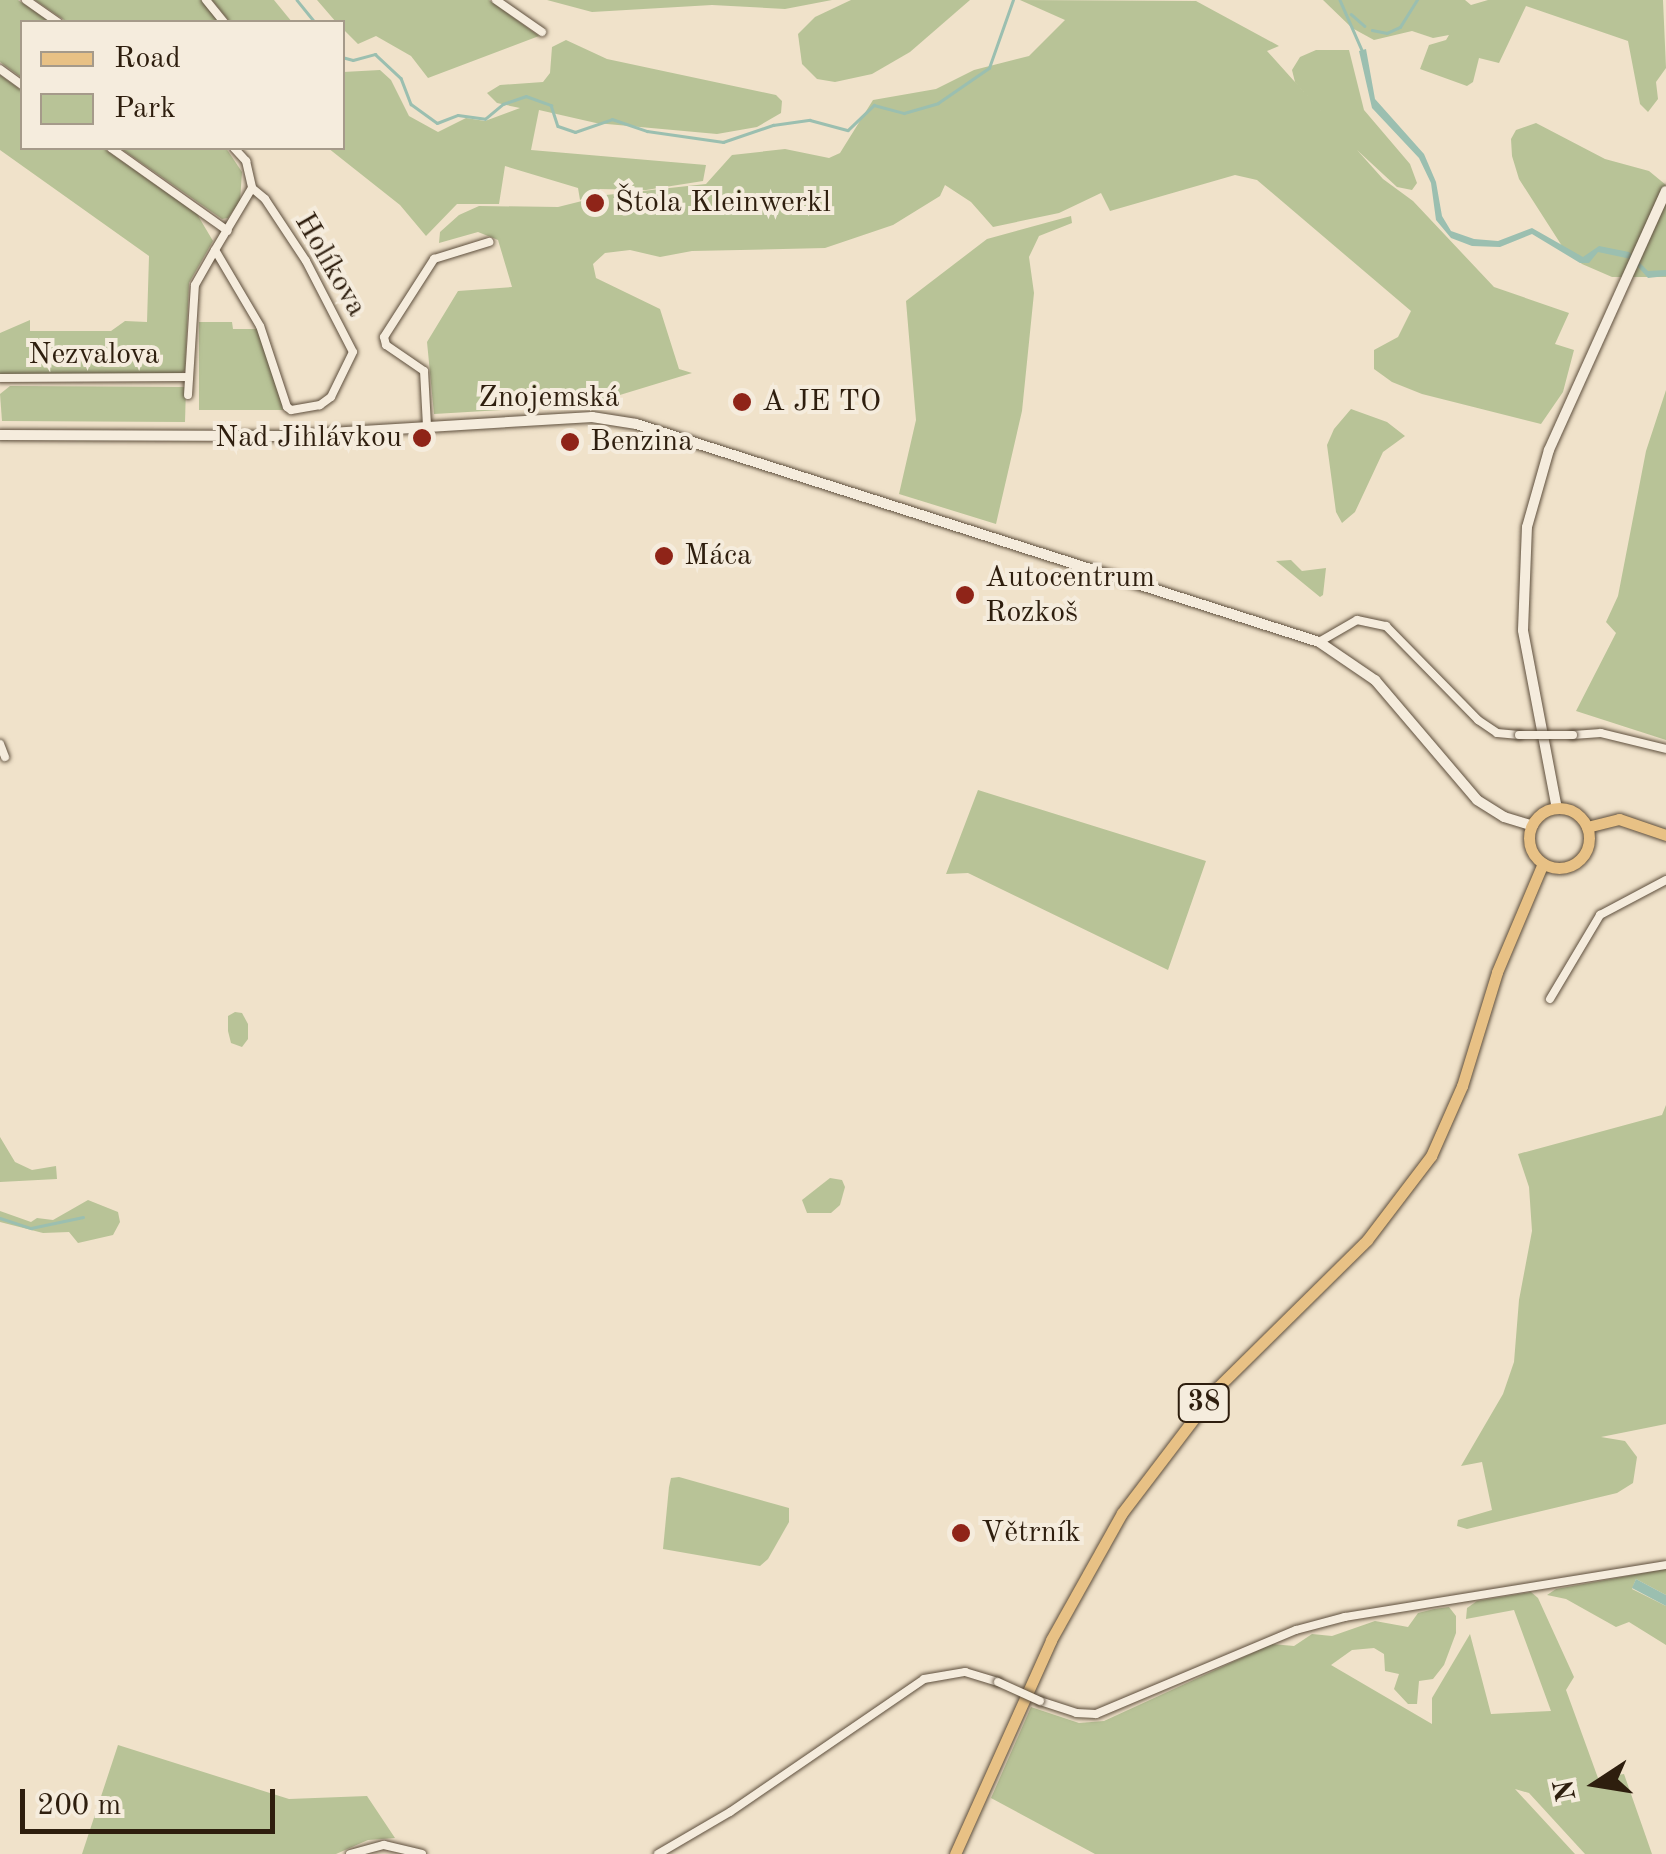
<!DOCTYPE html>
<meta charset="utf-8">
<style>
body{margin:0}
#map{position:relative;width:1666px;height:1854px;overflow:hidden;background:#f0e2ca;font-family:"Old Standard TT",serif}
div>[style]{position:absolute}
.green>*{inset:0;background:#b8c397}
.water>*{inset:0;background:#9bbfb0}
.stream>*{height:2.5px;margin:-1.25px;padding:0 1.25px;transform-origin:1.25px;border-radius:1.25px;background:#9bbfb0}
.roads{filter:drop-shadow(0 0 2px #5e4f3d) drop-shadow(0 0 2px #5e4f3d)}
.minor>*{height:8px;margin:-4px;padding:0 4px;transform-origin:4px;border-radius:4px;background:#f5ecdd}
.secondary>*{height:10px;margin:-5px;padding:0 5px;transform-origin:5px;border-radius:5px;background:#f5ecdd}
.primary>*{height:11px;margin:-5.5px;padding:0 5.5px;transform-origin:5.5px;border-radius:5.5px;background:#e8c185}
.primary>.ring{margin:-5.5px;padding:0;box-sizing:content-box;background:none;border:11px solid #e8c185;border-radius:50%}
.bridges{filter:drop-shadow(0 0 2px #5e4f3d) drop-shadow(0 0 2px #5e4f3d)}
.minor-bridge>*{height:8px;margin:-4px;padding:0 4px;transform-origin:4px;border-radius:4px;background:#f5ecdd}
.dots>*{width:28px;height:28px;translate:-50% -50%;box-sizing:border-box;border:5px solid #f5ecdd;border-radius:50%}
span{translate:-50% -50%;white-space:nowrap;text-align:center;line-height:1.15;-webkit-text-stroke:8px #f5ecdd;paint-order:stroke}
.shield-label span{padding:2px 8px;background:#f5ecdd;border:2px solid;border-radius:8px;-webkit-text-stroke-width:0}
.shield-label{font-size:28px;color:#2e1e0e;font-weight:700}
.poi-label{font-size:30px;color:#2e1e0e}
.left{translate:0 -50%;text-align:left}
.right{translate:-100% -50%;text-align:right}
.street-label{font-size:30px;color:#2e1e0e}
.legend{position:absolute;left:20px;top:20px;width:325px;height:130px;box-sizing:border-box;background:#f5ecdd;border:2px solid #a59a8a;margin:0;padding:12px 18px;list-style:none;font-size:30px;color:#2e1e0e}
.legend li{display:flex;align-items:center;gap:20px;height:50px}
.legend b{width:50px;border:2px solid #a59a8a}
.north{position:absolute;left:1546px;top:1734px;width:100px;height:100px;-webkit-text-stroke:8px #f5ecdd;paint-order:stroke;rotate:258deg;font-size:28px;font-weight:700;line-height:40px;text-align:center;color:#2e1e0e}
.north::after{content:'';display:block;margin:auto;width:35px;height:45px;background:#2e1e0e;clip-path:polygon(50% 0,100% 100%,50% 72%,0 100%)}
.scale{position:absolute;left:20px;top:1789px;width:255px;height:45px;box-sizing:border-box;border:5px solid #2e1e0e;border-top:0;padding-left:12px;font-size:30px;line-height:35px;white-space:nowrap;color:#2e1e0e;-webkit-text-stroke:8px #f5ecdd;paint-order:stroke}
</style>
<div id="map">
<div class="green">
<div style="clip-path:polygon(0 0,18px 0,50px 22px,22px 22px,22px 78px,0 62px)"></div>
<div style="clip-path:polygon(35px 0,201px 0,219px 22px,67px 22px)"></div>
<div style="clip-path:polygon(212px 0,274px 0,292px 22px,230px 22px)"></div>
<div style="clip-path:polygon(317px 0,489px 0,539px 36px,428px 78px,411px 56px,376px 36px,358px 44px,343px 29px,342px 22px,336px 22px)"></div>
<div style="clip-path:polygon(547px 0,832px 0,785px 9px,712px 5px,592px 12px)"></div>
<div style="clip-path:polygon(851px 0,970px 0,910px 52px,872px 74px,835px 82px,817px 79px,802px 64px,798px 34px,815px 17px)"></div>
<div style="clip-path:polygon(1020px 0,1196px 1px,1279px 46px,1267px 51px,1330px 121px,1295px 82px,1292px 70px,1300px 57px,1316px 50px,1349px 50px,1364px 110px,1410px 164px,1417px 183px,1412px 190px,1397px 187px,1357px 150px,1383px 179px,1413px 201px,1494px 287px,1569px 313px,1555px 344px,1574px 350px,1563px 392px,1541px 424px,1422px 394px,1392px 382px,1374px 369px,1374px 350px,1398px 337px,1411px 311px,1257px 180px,1235px 175px,1110px 211px,1101px 193px,1059px 213px,993px 227px,971px 202px,945px 185px,940px 196px,893px 225px,825px 248px,692px 251px,660px 257px,630px 250px,605px 253px,593px 264px,596px 278px,660px 309px,679px 369px,692px 373px,587px 405px,434px 414px,427px 342px,458px 291px,512px 287px,498px 240px,478px 232px,439px 243px,440px 232px,459px 215px,479px 206px,558px 207px,606px 195px,706px 184px,732px 155px,785px 149px,829px 158px,840px 153px,873px 100px,936px 89px,974px 70px,1029px 56px,1065px 20px)"></div>
<div style="clip-path:polygon(1323px 0,1465px 0,1471px 5px,1488px 0,1663px 0,1666px 68px,1656px 82px,1658px 99px,1648px 112px,1640px 104px,1628px 41px,1526px 6px,1499px 63px,1479px 58px,1473px 82px,1467px 86px,1420px 69px,1429px 45px,1446px 40px,1449px 35px,1433px 38px,1412px 31px,1374px 40px,1352px 28px)"></div>
<div style="clip-path:polygon(566px 40px,607px 59px,776px 95px,782px 101px,781px 113px,757px 127px,717px 134px,596px 123px,539px 110px,531px 150px,706px 165px,703px 181px,646px 190px,600px 189px,580px 200px,578px 188px,505px 166px,499px 204px,457px 204px,426px 236px,400px 205px,328px 148px,342px 148px,343px 72px,380px 70px,391px 80px,409px 116px,438px 132px,466px 118px,485px 121px,520px 108px,497px 103px,487px 93px,500px 85px,543px 82px,550px 73px,552px 47px)"></div>
<div style="clip-path:polygon(0 75px,22px 91px,22px 148px,103px 148px,197px 214px,213px 241px,189px 283px,185px 370px,180px 375px,0 374px,0 333px,30px 320px,30px 331px,111px 331px,125px 321px,147px 322px,149px 256px,0 150px)"></div>
<div style="clip-path:polygon(1536px 123px,1605px 159px,1649px 171px,1666px 185px,1666px 277px,1612px 277px,1582px 264px,1562px 246px,1519px 179px,1512px 156px,1511px 139px,1516px 130px)"></div>
<div style="clip-path:polygon(120px 148px,226px 148px,242px 172px,240px 201px,228px 218px,222px 219px)"></div>
<div style="clip-path:polygon(1071px 216px,1072px 223px,1039px 236px,1029px 257px,1034px 293px,1022px 411px,996px 524px,899px 494px,916px 420px,906px 301px,987px 239px)"></div>
<div style="clip-path:polygon(199px 322px,232px 322px,233px 329px,258px 329px,285px 410px,199px 410px)"></div>
<div style="clip-path:polygon(10px 386px,186px 387px,185px 422px,2px 421px,0 394px)"></div>
<div style="clip-path:polygon(1666px 390px,1666px 740px,1576px 711px,1616px 633px,1606px 622px,1618px 596px,1646px 451px)"></div>
<div style="clip-path:polygon(1351px 409px,1387px 422px,1405px 436px,1383px 452px,1355px 512px,1342px 523px,1336px 512px,1327px 445px,1334px 429px)"></div>
<div style="clip-path:polygon(1291px 560px,1302px 571px,1326px 568px,1323px 595px,1320px 597px,1276px 561px)"></div>
<div style="clip-path:polygon(978px 790px,1206px 861px,1168px 970px,968px 873px,946px 874px)"></div>
<div style="clip-path:polygon(235px 1012px,242px 1013px,248px 1024px,248px 1039px,242px 1047px,231px 1043px,228px 1031px,228px 1016px)"></div>
<div style="clip-path:polygon(1666px 1105px,1666px 1424px,1601px 1437px,1625px 1441px,1637px 1457px,1633px 1483px,1617px 1493px,1467px 1529px,1457px 1526px,1458px 1520px,1492px 1510px,1482px 1462px,1461px 1466px,1503px 1394px,1514px 1362px,1519px 1300px,1532px 1231px,1529px 1187px,1518px 1154px,1662px 1115px)"></div>
<div style="clip-path:polygon(0 1137px,15px 1162px,32px 1170px,56px 1166px,57px 1179px,0 1182px)"></div>
<div style="clip-path:polygon(830px 1178px,842px 1180px,845px 1187px,840px 1205px,831px 1213px,807px 1213px,802px 1200px)"></div>
<div style="clip-path:polygon(88px 1200px,118px 1212px,120px 1222px,113px 1235px,78px 1243px,69px 1232px,43px 1233px,0 1222px,0 1211px,31px 1222px,37px 1218px,53px 1220px)"></div>
<div style="clip-path:polygon(679px 1477px,789px 1508px,789px 1522px,768px 1559px,760px 1566px,663px 1549px,669px 1487px,671px 1478px)"></div>
<div style="clip-path:polygon(1666px 1569px,1666px 1595px,1636px 1579px,1632px 1589px,1666px 1606px,1666px 1645px,1629px 1622px,1616px 1627px,1566px 1599px,1547px 1595px,1556px 1589px)"></div>
<div style="clip-path:polygon(1531px 1592px,1538px 1598px,1574px 1677px,1566px 1690px,1598px 1778px,1624px 1774px,1652px 1854px,1585px 1854px,1529px 1793px,1515px 1789px,1575px 1854px,1095px 1854px,991px 1798px,1031px 1707px,1079px 1723px,1104px 1721px,1272px 1644px,1294px 1646px,1312px 1634px,1332px 1636px,1375px 1621px,1408px 1627px,1418px 1613px,1434px 1609px,1449px 1607px,1456px 1616px,1456px 1633px,1444px 1665px,1433px 1679px,1419px 1681px,1417px 1704px,1408px 1704px,1394px 1689px,1399px 1674px,1385px 1671px,1384px 1654px,1374px 1648px,1352px 1650px,1331px 1665px,1432px 1724px,1432px 1698px,1470px 1634px,1491px 1714px,1551px 1711px,1514px 1610px,1466px 1619px,1467px 1608px,1477px 1601px)"></div>
<div style="clip-path:polygon(118px 1745px,289px 1799px,367px 1796px,395px 1838px,368px 1840px,336px 1854px,82px 1854px)"></div>
</div>
<div class="water">
<div style="clip-path:polygon(1366px 49px,1375px 99px,1424px 154px,1436px 182px,1442px 216px,1451px 231px,1474px 239px,1498px 241px,1532px 228px,1583px 257px,1599px 246px,1629px 252px,1648px 271px,1666px 270px,1666px 276px,1648px 278px,1631px 259px,1598px 252px,1589px 263px,1580px 263px,1532px 234px,1500px 247px,1472px 246px,1451px 238px,1436px 220px,1431px 183px,1419px 158px,1372px 108px,1359px 51px)"></div>
<div style="clip-path:polygon(1636px 1579px,1666px 1595px,1666px 1606px,1632px 1588px)"></div>
</div>
<div class="stream">
<div style="left:297px;top:0;width:28px;rotate:51deg"></div>
<div style="left:1340px;top:0;width:55px;rotate:66.3deg"></div>
<div style="left:1351px;top:14px;width:18px;rotate:41deg"></div>
<div style="left:1372px;top:30px;width:15px;rotate:11deg"></div>
<div style="left:1387px;top:33px;width:14px;rotate:-25deg"></div>
<div style="left:1400px;top:27px;width:32px;rotate:-58deg"></div>
<div style="left:342px;top:57px;width:11px;rotate:15deg"></div>
<div style="left:353px;top:60px;width:23px;rotate:-15deg"></div>
<div style="left:375px;top:54px;width:35px;rotate:43deg"></div>
<div style="left:401px;top:78px;width:28px;rotate:69deg"></div>
<div style="left:411px;top:104px;width:32px;rotate:36deg"></div>
<div style="left:437px;top:123px;width:22px;rotate:-21deg"></div>
<div style="left:458px;top:115px;width:27px;rotate:8deg"></div>
<div style="left:485px;top:119px;width:23px;rotate:-40deg"></div>
<div style="left:503px;top:104px;width:24px;rotate:-19deg"></div>
<div style="left:526px;top:96px;width:27px;rotate:20deg"></div>
<div style="left:551px;top:105px;width:22px;rotate:72deg"></div>
<div style="left:558px;top:126px;width:18px;rotate:19deg"></div>
<div style="left:575px;top:132px;width:39px;rotate:-19deg"></div>
<div style="left:612px;top:119px;width:37px;rotate:19deg"></div>
<div style="left:647px;top:131px;width:77px;rotate:8.2deg"></div>
<div style="left:723px;top:142px;width:53px;rotate:-18.8deg"></div>
<div style="left:773px;top:125px;width:37px;rotate:-8deg"></div>
<div style="left:810px;top:120px;width:39px;rotate:15deg"></div>
<div style="left:848px;top:130px;width:36px;rotate:-44deg"></div>
<div style="left:874px;top:105px;width:31px;rotate:15deg"></div>
<div style="left:904px;top:113px;width:35px;rotate:-16deg"></div>
<div style="left:938px;top:103px;width:62px;rotate:-34.5deg"></div>
<div style="left:989px;top:68px;width:72px;rotate:-70.6deg"></div>
<div style="left:0;top:1218px;width:33px;rotate:18deg"></div>
<div style="left:31px;top:1228px;width:53px;rotate:-11.9deg"></div>
</div>
<div class="roads">
<div class="minor">
<div style="left:26px;top:0;width:39px;rotate:35deg"></div>
<div style="left:206px;top:0;width:28px;rotate:51deg"></div>
<div style="left:496px;top:0;width:56px;rotate:34.8deg"></div>
<div style="left:0;top:69px;width:27px;rotate:36deg"></div>
<div style="left:111px;top:148px;width:143px;rotate:35.4deg"></div>
<div style="left:234px;top:148px;width:18px;rotate:47deg"></div>
<div style="left:246px;top:161px;width:28px;rotate:77deg"></div>
<div style="left:252px;top:188px;width:17px;rotate:40deg"></div>
<div style="left:265px;top:199px;width:74px;rotate:56.5deg"></div>
<div style="left:306px;top:261px;width:102px;rotate:62.7deg"></div>
<div style="left:353px;top:352px;width:50px;rotate:116.1deg"></div>
<div style="left:331px;top:397px;width:14px;rotate:144deg"></div>
<div style="left:320px;top:405px;width:29px;rotate:170deg"></div>
<div style="left:291px;top:410px;width:5px;rotate:-143deg"></div>
<div style="left:287px;top:407px;width:85px;rotate:-108.4deg"></div>
<div style="left:260px;top:326px;width:88px;rotate:-120.6deg"></div>
<div style="left:215px;top:250px;width:72px;rotate:-59.2deg"></div>
<div style="left:0;top:378px;width:188px;rotate:-0.3deg"></div>
<div style="left:188px;top:395px;width:110px;rotate:-86.4deg"></div>
<div style="left:195px;top:285px;width:40px;rotate:-60.3deg"></div>
<div style="left:427px;top:426px;width:55px;rotate:-93.1deg"></div>
<div style="left:424px;top:371px;width:46px;rotate:-145.6deg"></div>
<div style="left:386px;top:345px;width:8px;rotate:-104deg"></div>
<div style="left:384px;top:337px;width:93px;rotate:-57.3deg"></div>
<div style="left:434px;top:259px;width:58px;rotate:-17.2deg"></div>
<div style="left:1319px;top:642px;width:44px;rotate:-30.1deg"></div>
<div style="left:1357px;top:620px;width:30px;rotate:12deg"></div>
<div style="left:1386px;top:626px;width:132px;rotate:45.6deg"></div>
<div style="left:1478px;top:720px;width:23px;rotate:34deg"></div>
<div style="left:1497px;top:733px;width:22px;rotate:5deg"></div>
<div style="left:1573px;top:735px;width:28px;rotate:-4deg"></div>
<div style="left:1601px;top:733px;width:67px;rotate:13.8deg"></div>
<div style="left:0;top:744px;width:14px;rotate:69deg"></div>
<div style="left:1550px;top:999px;width:98px;rotate:-59.2deg"></div>
<div style="left:1600px;top:915px;width:75px;rotate:-27.9deg"></div>
<div style="left:1040px;top:1701px;width:38px;rotate:18deg"></div>
<div style="left:1076px;top:1713px;width:20px;rotate:3deg"></div>
<div style="left:1096px;top:1714px;width:217px;rotate:-22.8deg"></div>
<div style="left:1296px;top:1630px;width:51px;rotate:-14.9deg"></div>
<div style="left:1345px;top:1617px;width:325px;rotate:-9.2deg"></div>
<div style="left:350px;top:1854px;width:35px;rotate:-15deg"></div>
<div style="left:384px;top:1845px;width:39px;rotate:13deg"></div>
<div style="left:658px;top:1854px;width:83px;rotate:-30.3deg"></div>
<div style="left:730px;top:1812px;width:235px;rotate:-34.4deg"></div>
<div style="left:924px;top:1679px;width:42px;rotate:-9.7deg"></div>
<div style="left:965px;top:1672px;width:34px;rotate:17deg"></div>
</div>
<div class="secondary">
<div style="left:0;top:435px;width:281px;rotate:0.2deg"></div>
<div style="left:281px;top:436px;width:312px;rotate:-3.5deg"></div>
<div style="left:592px;top:417px;width:45px;rotate:9deg"></div>
<div style="left:636px;top:424px;width:717px;rotate:17.7deg"></div>
<div style="left:1319px;top:642px;width:68px;rotate:34.2deg"></div>
<div style="left:1375px;top:680px;width:157px;rotate:49.6deg"></div>
<div style="left:1477px;top:800px;width:32px;rotate:32deg"></div>
<div style="left:1504px;top:817px;width:30px;rotate:17deg"></div>
<div style="left:1557px;top:809px;width:182px;rotate:-100.8deg"></div>
<div style="left:1523px;top:630px;width:103px;rotate:-87.8deg"></div>
<div style="left:1527px;top:527px;width:80px;rotate:-74.1deg"></div>
<div style="left:1549px;top:450px;width:284px;rotate:-65.7deg"></div>
</div>
<div class="primary">
<div class="ring" style="left:1529px;top:808px;width:49px;height:49px"></div>
<div style="left:1587px;top:827px;width:33px;rotate:-14deg"></div>
<div style="left:1619px;top:819px;width:50px;rotate:18.8deg"></div>
<div style="left:955px;top:1854px;width:235px;rotate:-65.8deg"></div>
<div style="left:1051px;top:1640px;width:145px;rotate:-60.8deg"></div>
<div style="left:1122px;top:1513px;width:158px;rotate:-52.7deg"></div>
<div style="left:1218px;top:1387px;width:209px;rotate:-44.6deg"></div>
<div style="left:1367px;top:1240px;width:106px;rotate:-52.7deg"></div>
<div style="left:1431px;top:1156px;width:77px;rotate:-66.1deg"></div>
<div style="left:1462px;top:1086px;width:119px;rotate:-72.9deg"></div>
<div style="left:1497px;top:972px;width:118px;rotate:-67.1deg"></div>
</div>
</div>
<div class="bridges">
<div class="minor-bridge">
<div style="left:1519px;top:735px;width:54px"></div>
<div style="left:998px;top:1682px;width:46px;rotate:24.3deg"></div>
</div>
</div>
<div class="dots">
<div style="left:595px;top:203px;background:#8f2418"></div>
<div style="left:742px;top:402px;background:#8f2418"></div>
<div style="left:422px;top:438px;background:#8f2418"></div>
<div style="left:570px;top:442px;background:#8f2418"></div>
<div style="left:664px;top:556px;background:#8f2418"></div>
<div style="left:965px;top:595px;background:#8f2418"></div>
<div style="left:961px;top:1533px;background:#8f2418"></div>
</div>
<div class="shield-label">
<span style="left:1204px;top:1403px">38</span>
</div>
<div class="poi-label">
<span class="left" style="left:615px;top:203px">Štola Kleinwerkl</span>
<span class="left" style="left:762px;top:402px">A JE TO</span>
<span class="right" style="left:402px;top:438px">Nad Jihlávkou</span>
<span class="left" style="left:590px;top:442px">Benzina</span>
<span class="left" style="left:684px;top:556px">Máca</span>
<span class="left" style="left:985px;top:595px">Autocentrum<br>Rozkoš</span>
<span class="left" style="left:981px;top:1533px">Větrník</span>
</div>
<div class="street-label">
<span style="left:330px;top:265px;rotate:60deg">Holíkova</span>
<span style="left:94px;top:355px">Nezvalova</span>
<span style="left:549px;top:398px">Znojemská</span>
</div>
<ul class="legend">
<li><b style="height:12px;background:#e8c185"></b>Road</li>
<li><b style="height:28px;background:#b8c397"></b>Park</li>
</ul>
<div class="north">N</div>
<div class="scale">200 m</div>
</div>
